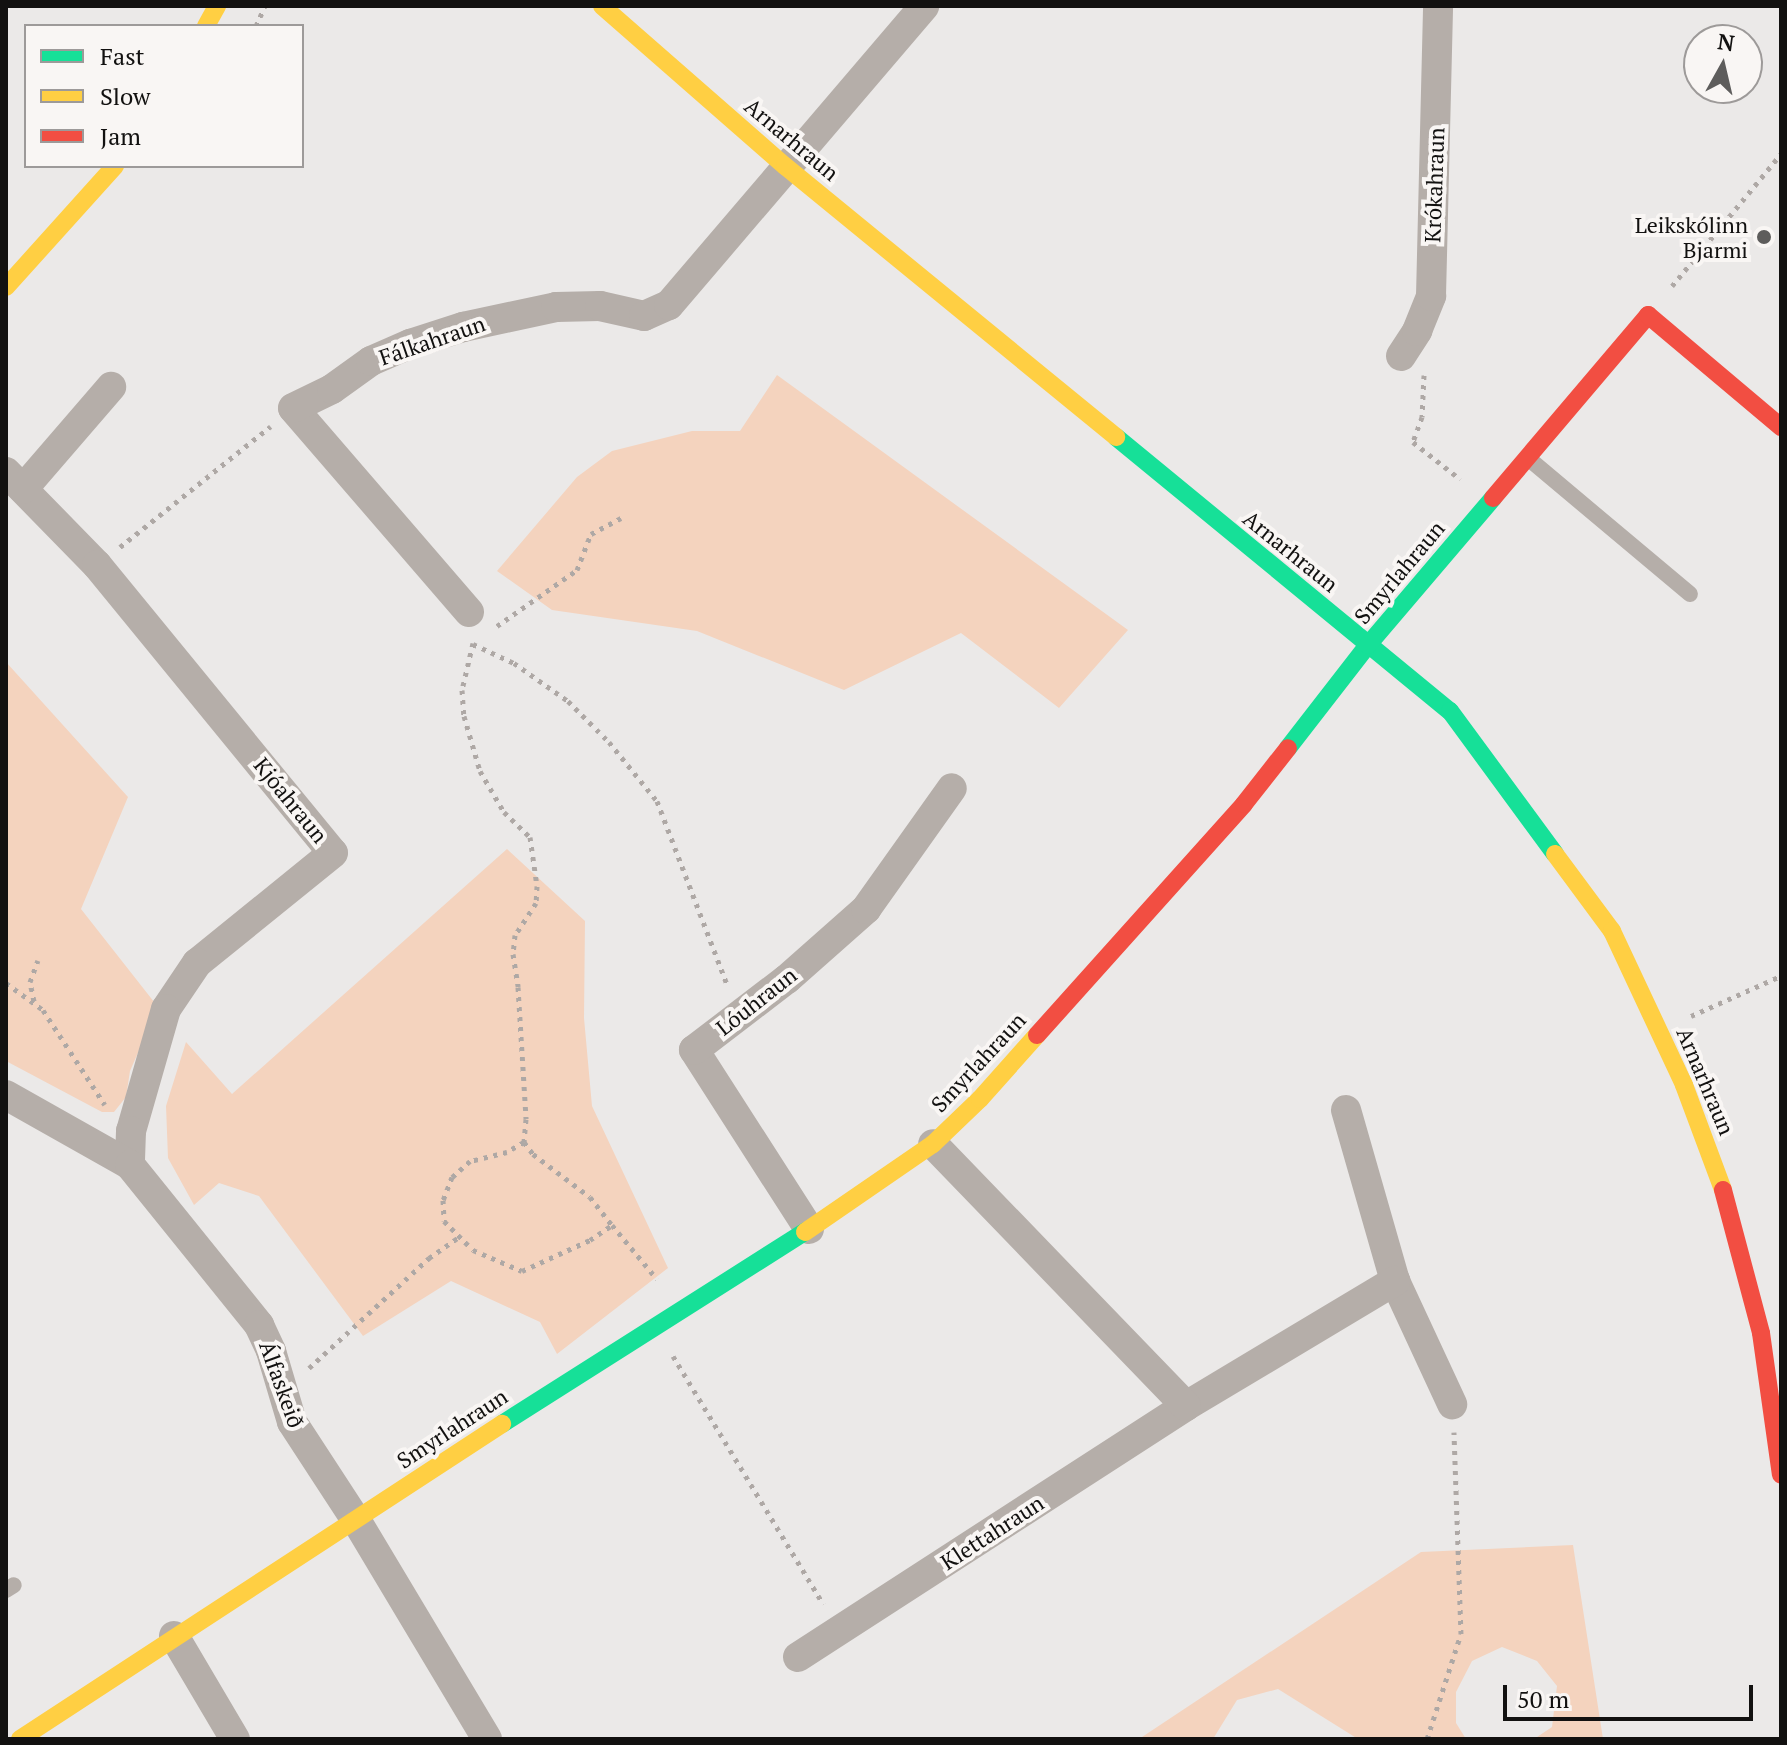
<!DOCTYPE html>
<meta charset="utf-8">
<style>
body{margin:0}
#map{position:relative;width:1787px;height:1745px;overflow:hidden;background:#ebe9e8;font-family:"PT Serif",serif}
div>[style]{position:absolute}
.green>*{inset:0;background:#f4d3be}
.path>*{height:5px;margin-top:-2.5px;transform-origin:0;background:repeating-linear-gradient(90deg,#aea8a5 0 4px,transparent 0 10px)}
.lane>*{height:16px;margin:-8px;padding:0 8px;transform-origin:8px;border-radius:8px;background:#b5aea9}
.street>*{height:30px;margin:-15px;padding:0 15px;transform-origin:15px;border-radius:15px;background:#b5aea9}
.fast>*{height:18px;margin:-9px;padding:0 9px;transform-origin:9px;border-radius:9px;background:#16e098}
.slow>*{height:18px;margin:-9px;padding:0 9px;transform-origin:9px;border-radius:9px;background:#ffcf43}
.jam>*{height:18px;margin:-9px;padding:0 9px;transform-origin:9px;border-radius:9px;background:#f24e42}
.dots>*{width:22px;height:22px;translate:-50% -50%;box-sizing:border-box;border:4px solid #f9f6f4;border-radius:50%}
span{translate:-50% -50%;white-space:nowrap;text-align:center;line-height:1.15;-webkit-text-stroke:8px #f9f6f4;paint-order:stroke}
.street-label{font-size:22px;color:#121110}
.poi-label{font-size:22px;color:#121110}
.right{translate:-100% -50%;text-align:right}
.frame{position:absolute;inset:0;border:8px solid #121110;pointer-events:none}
.legend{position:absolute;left:24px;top:24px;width:280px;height:144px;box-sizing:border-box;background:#f9f6f4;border:2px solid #9d9a99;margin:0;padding:10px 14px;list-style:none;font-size:24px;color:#121110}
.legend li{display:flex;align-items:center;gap:16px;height:40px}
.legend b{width:40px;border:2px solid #9d9a99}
.north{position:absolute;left:1683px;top:24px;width:80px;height:80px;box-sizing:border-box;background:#f9f6f4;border:2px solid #9d9a99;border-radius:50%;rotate:8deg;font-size:22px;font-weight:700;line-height:32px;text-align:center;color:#121110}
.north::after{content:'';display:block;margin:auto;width:28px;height:36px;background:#5e5d5c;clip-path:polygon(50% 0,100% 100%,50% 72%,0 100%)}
.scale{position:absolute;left:1503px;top:1685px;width:250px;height:36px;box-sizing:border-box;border:4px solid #121110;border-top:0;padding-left:10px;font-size:24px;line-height:28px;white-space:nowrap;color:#121110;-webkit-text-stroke:6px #f9f6f4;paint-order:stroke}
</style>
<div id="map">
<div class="green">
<div style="clip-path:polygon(777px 375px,1128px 630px,1059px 708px,961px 633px,844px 690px,697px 631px,552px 610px,497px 571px,577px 477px,612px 451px,692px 431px,740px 431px)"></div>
<div style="clip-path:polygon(6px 662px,128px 797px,81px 909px,158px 1007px,130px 1071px,126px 1097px,114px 1112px,102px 1112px,6px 1061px)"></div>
<div style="clip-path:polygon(507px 849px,585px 921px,584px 1018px,592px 1106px,668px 1268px,557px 1354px,540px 1322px,451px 1281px,363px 1336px,259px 1196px,219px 1183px,194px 1205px,168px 1158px,166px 1106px,186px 1042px,232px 1094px)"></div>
<div style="clip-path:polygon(1573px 1545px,1603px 1739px,1534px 1739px,1552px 1727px,1557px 1686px,1537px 1661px,1502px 1647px,1472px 1661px,1456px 1692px,1456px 1723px,1466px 1739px,1358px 1739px,1278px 1689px,1237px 1700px,1213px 1739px,1139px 1739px,1421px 1552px)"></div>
</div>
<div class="path">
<div style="left:256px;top:26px;width:22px;rotate:-66deg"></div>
<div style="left:1672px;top:286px;width:171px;rotate:-50.5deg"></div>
<div style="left:1424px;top:375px;width:42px;rotate:92.7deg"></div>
<div style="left:1422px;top:417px;width:27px;rotate:110deg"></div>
<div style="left:1413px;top:442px;width:60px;rotate:38.2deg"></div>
<div style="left:120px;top:547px;width:193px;rotate:-38.7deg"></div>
<div style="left:497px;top:626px;width:98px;rotate:-35deg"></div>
<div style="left:577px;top:570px;width:39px;rotate:-69deg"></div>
<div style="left:591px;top:534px;width:34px;rotate:-28deg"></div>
<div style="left:473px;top:643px;width:48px;rotate:103.2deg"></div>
<div style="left:462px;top:690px;width:26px;rotate:86deg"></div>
<div style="left:464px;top:716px;width:57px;rotate:73.8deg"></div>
<div style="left:480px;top:771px;width:48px;rotate:59.7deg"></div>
<div style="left:504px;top:812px;width:36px;rotate:44deg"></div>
<div style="left:530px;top:837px;width:49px;rotate:81.9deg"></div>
<div style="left:537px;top:886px;width:17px;rotate:93deg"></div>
<div style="left:536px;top:903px;width:38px;rotate:123deg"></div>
<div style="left:515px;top:935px;width:19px;rotate:96deg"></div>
<div style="left:513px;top:954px;width:33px;rotate:81deg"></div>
<div style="left:518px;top:987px;width:132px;rotate:86.5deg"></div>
<div style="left:526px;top:1119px;width:23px;rotate:95deg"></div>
<div style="left:524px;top:1142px;width:20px;rotate:150deg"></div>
<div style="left:507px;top:1152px;width:38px;rotate:166deg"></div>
<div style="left:470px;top:1161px;width:24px;rotate:138deg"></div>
<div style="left:452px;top:1177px;width:25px;rotate:111deg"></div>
<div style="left:443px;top:1200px;width:21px;rotate:87deg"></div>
<div style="left:444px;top:1221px;width:41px;rotate:45deg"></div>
<div style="left:473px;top:1250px;width:53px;rotate:23.2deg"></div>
<div style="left:522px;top:1271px;width:75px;rotate:-24.5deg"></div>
<div style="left:590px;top:1240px;width:27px;rotate:-34deg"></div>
<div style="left:612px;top:1225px;width:70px;rotate:50.2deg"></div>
<div style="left:473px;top:644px;width:45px;rotate:24.9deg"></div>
<div style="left:514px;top:663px;width:66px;rotate:35.1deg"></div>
<div style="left:568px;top:701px;width:58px;rotate:45deg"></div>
<div style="left:609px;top:742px;width:76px;rotate:50.9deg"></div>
<div style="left:657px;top:801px;width:196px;rotate:69.1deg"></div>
<div style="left:6px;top:983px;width:46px;rotate:36.1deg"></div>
<div style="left:43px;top:1010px;width:113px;rotate:56.9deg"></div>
<div style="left:34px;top:1001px;width:19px;rotate:-102deg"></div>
<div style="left:30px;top:982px;width:23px;rotate:-70deg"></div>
<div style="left:1691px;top:1016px;width:98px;rotate:-24deg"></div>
<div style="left:524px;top:1142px;width:15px;rotate:53deg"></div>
<div style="left:533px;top:1154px;width:71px;rotate:37deg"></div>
<div style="left:590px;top:1197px;width:36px;rotate:52deg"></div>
<div style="left:673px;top:1356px;width:290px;rotate:58.8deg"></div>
<div style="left:309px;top:1368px;width:163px;rotate:-42.5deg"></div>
<div style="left:429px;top:1258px;width:37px;rotate:-35deg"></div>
<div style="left:1427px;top:1739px;width:110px;rotate:-72.1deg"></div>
<div style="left:1461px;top:1634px;width:202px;rotate:-92deg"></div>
</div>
<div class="lane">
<div style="left:1529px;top:459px;width:210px;rotate:40deg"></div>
<div style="left:6px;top:1590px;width:9px;rotate:-32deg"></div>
</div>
<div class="street">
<div style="left:1401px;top:356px;width:30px;rotate:-57deg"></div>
<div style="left:1417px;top:331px;width:38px;rotate:-68deg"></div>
<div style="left:1431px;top:296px;width:290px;rotate:-88.6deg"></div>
<div style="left:6px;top:472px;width:130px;rotate:45.6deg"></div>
<div style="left:97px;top:565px;width:372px;rotate:50.7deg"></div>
<div style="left:333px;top:853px;width:175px;rotate:141deg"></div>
<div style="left:197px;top:963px;width:55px;rotate:124deg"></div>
<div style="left:166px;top:1009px;width:127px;rotate:106deg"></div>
<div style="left:131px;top:1131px;width:34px;rotate:92deg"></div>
<div style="left:23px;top:489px;width:135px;rotate:-49.2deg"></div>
<div style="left:469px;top:612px;width:269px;rotate:-130.8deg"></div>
<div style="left:293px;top:408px;width:43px;rotate:-26deg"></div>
<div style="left:332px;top:389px;width:48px;rotate:-35.7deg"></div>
<div style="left:371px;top:361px;width:43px;rotate:-23.6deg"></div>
<div style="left:410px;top:344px;width:56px;rotate:-17.8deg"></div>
<div style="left:463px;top:327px;width:95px;rotate:-12.1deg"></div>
<div style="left:556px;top:307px;width:44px;rotate:-1.3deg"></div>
<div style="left:600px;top:306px;width:45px;rotate:12.8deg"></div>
<div style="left:644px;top:316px;width:27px;rotate:-24deg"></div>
<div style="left:669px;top:305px;width:393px;rotate:-49.5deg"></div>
<div style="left:6px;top:1095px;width:142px;rotate:29.4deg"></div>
<div style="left:130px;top:1165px;width:206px;rotate:51.1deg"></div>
<div style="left:259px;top:1325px;width:29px;rotate:65deg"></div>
<div style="left:271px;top:1351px;width:74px;rotate:73.5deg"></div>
<div style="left:292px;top:1422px;width:117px;rotate:56.9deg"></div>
<div style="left:356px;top:1520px;width:255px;rotate:59.1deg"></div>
<div style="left:1346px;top:1110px;width:178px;rotate:74deg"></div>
<div style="left:1395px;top:1281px;width:136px;rotate:65.1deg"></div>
<div style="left:809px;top:1229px;width:213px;rotate:-122.7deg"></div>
<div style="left:694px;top:1050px;width:117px;rotate:-37.4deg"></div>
<div style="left:787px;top:979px;width:106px;rotate:-41.5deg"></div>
<div style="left:866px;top:909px;width:148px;rotate:-54.6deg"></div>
<div style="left:1186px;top:1406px;width:244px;rotate:-30.9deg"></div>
<div style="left:174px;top:1636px;width:120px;rotate:59.4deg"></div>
<div style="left:798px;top:1657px;width:462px;rotate:-32.9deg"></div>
<div style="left:1186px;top:1406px;width:364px;rotate:-134deg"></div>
</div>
<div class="fast">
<div style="left:1116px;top:437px;width:432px;rotate:39.4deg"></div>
<div style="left:1450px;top:711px;width:177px;rotate:53.7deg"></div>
<div style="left:1288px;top:748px;width:130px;rotate:-52.2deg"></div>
<div style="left:1368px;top:645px;width:193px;rotate:-49.6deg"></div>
<div style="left:502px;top:1424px;width:359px;rotate:-32.4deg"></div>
</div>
<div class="slow">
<div style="left:602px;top:6px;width:243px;rotate:41.2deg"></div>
<div style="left:785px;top:166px;width:428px;rotate:39.3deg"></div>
<div style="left:206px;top:26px;width:23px;rotate:-61deg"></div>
<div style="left:6px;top:287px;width:163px;rotate:-48deg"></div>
<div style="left:1555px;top:854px;width:96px;rotate:53.5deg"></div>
<div style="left:1612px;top:931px;width:170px;rotate:64.9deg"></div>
<div style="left:1684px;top:1085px;width:112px;rotate:69.6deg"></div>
<div style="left:805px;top:1232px;width:155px;rotate:-34.5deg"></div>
<div style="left:933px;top:1144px;width:65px;rotate:-43.8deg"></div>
<div style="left:980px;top:1099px;width:86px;rotate:-48.3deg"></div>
<div style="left:20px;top:1739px;width:576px;rotate:-33.17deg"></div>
</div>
<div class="jam">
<div style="left:1493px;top:498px;width:240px;rotate:-49.7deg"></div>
<div style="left:1648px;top:315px;width:174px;rotate:40.1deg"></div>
<div style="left:1037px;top:1035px;width:310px;rotate:-48.1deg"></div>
<div style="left:1244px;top:804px;width:71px;rotate:-51.8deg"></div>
<div style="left:1723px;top:1190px;width:148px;rotate:75.1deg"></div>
<div style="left:1761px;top:1333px;width:143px;rotate:82deg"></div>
</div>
<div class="dots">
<div style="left:1764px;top:237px;background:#5e5d5c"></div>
</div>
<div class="street-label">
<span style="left:792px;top:139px;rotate:40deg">Arnarhraun</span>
<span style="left:1434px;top:185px;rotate:-88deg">Krókahraun</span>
<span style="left:432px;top:340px;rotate:-19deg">Fálkahraun</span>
<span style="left:1291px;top:551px;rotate:39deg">Arnarhraun</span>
<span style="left:1399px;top:572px;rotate:-50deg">Smyrlahraun</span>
<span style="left:291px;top:800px;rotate:51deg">Kjóahraun</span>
<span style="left:756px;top:1001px;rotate:-38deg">Lóuhraun</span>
<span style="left:978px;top:1062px;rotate:-47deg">Smyrlahraun</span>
<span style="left:1706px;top:1081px;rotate:67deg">Arnarhraun</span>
<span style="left:282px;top:1384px;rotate:70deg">Álfaskeið</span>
<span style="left:452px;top:1428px;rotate:-33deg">Smyrlahraun</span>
<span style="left:992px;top:1532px;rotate:-33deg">Klettahraun</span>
</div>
<div class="poi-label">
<span class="right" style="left:1748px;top:237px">Leikskólinn<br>Bjarmi</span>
</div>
<div class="frame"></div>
<ul class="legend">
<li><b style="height:10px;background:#16e098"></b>Fast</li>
<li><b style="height:10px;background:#ffcf43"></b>Slow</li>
<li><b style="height:10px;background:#f24e42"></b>Jam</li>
</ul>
<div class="north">N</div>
<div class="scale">50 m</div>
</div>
